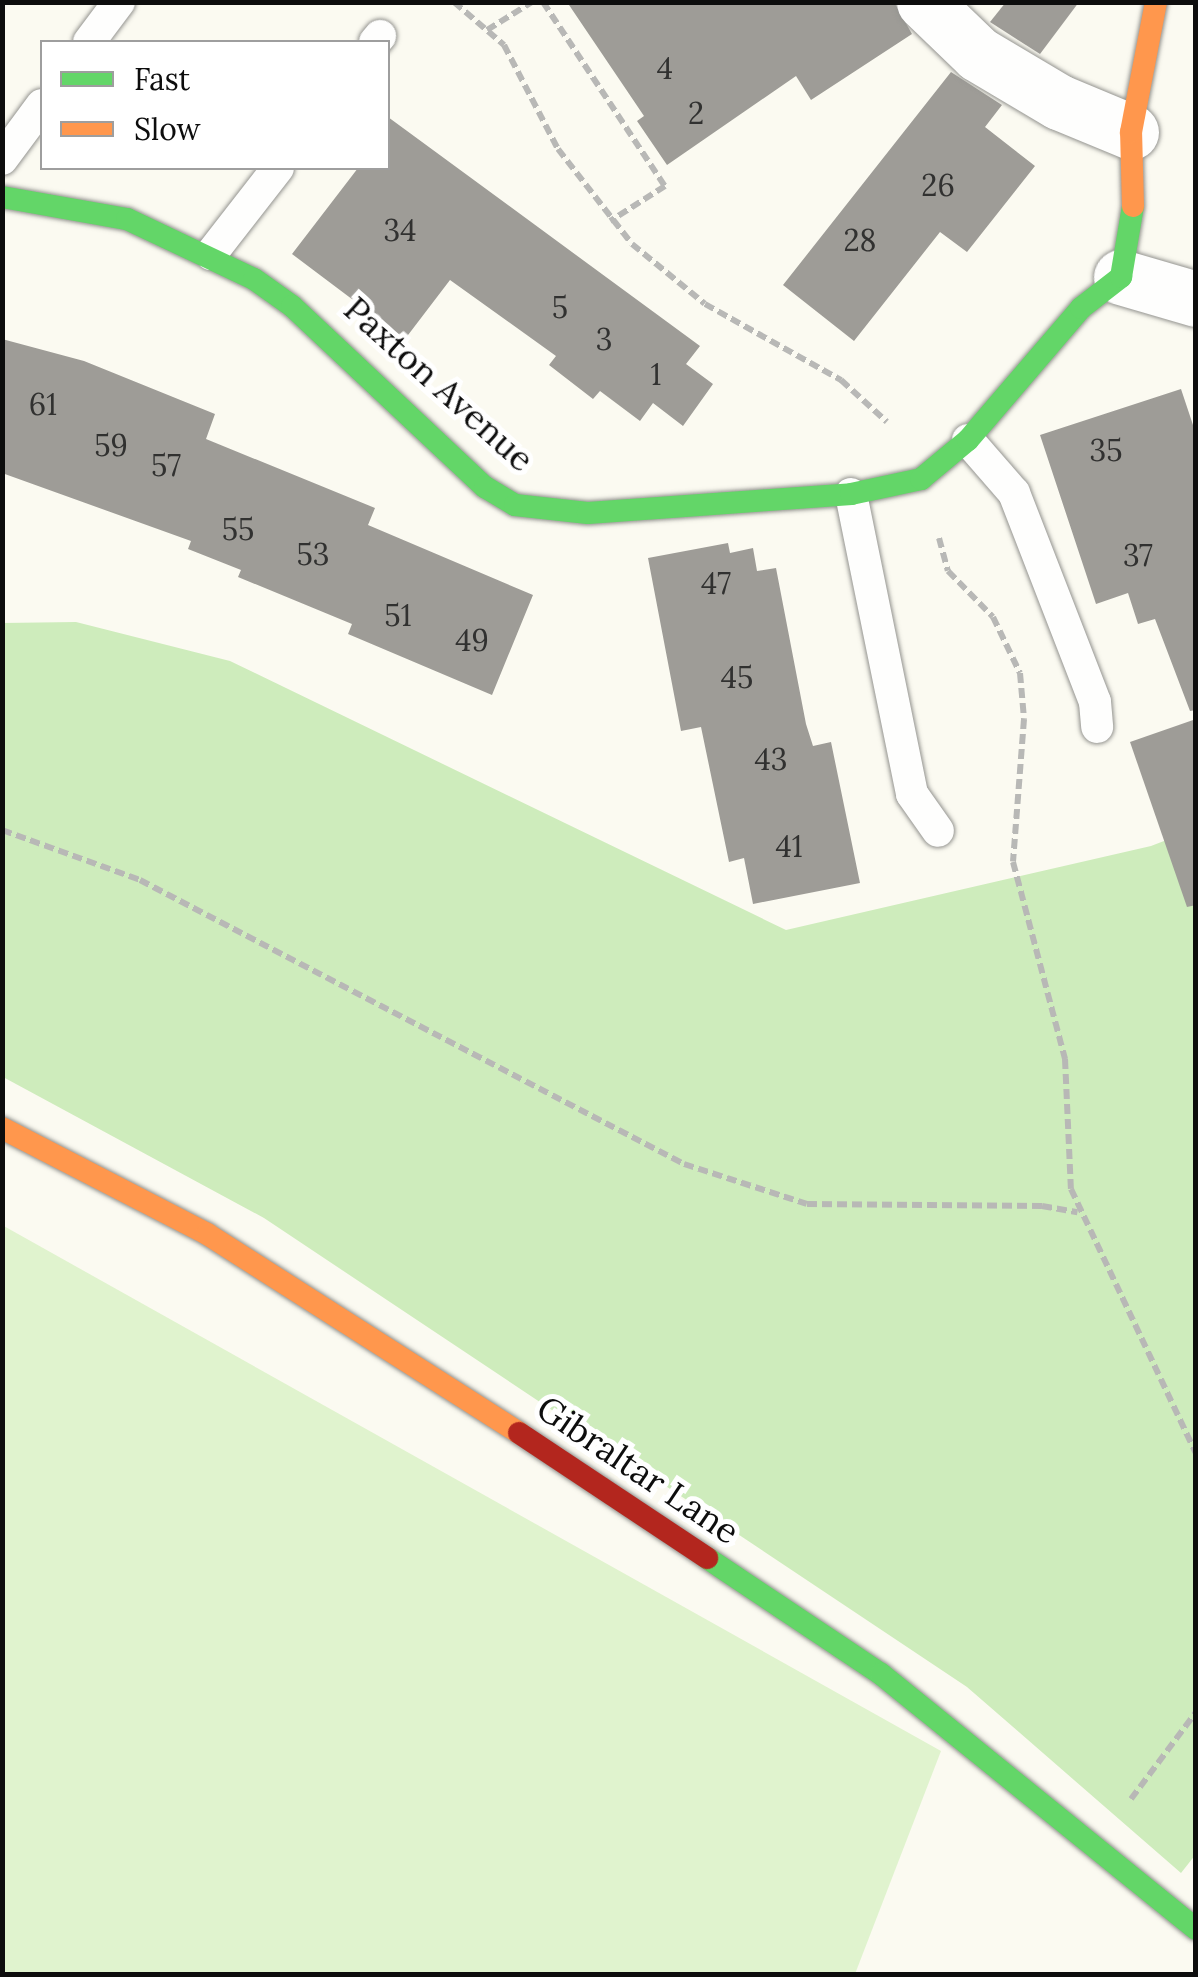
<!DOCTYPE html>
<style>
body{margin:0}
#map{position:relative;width:1198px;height:1977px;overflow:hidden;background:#fbfaf1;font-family:Lora,serif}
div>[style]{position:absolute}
.green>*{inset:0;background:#e0f3ce}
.forest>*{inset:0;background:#ceecbc}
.building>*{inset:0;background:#9e9c97}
.path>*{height:6px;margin-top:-3px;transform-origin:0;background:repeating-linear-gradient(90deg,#b8b8b6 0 10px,transparent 0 15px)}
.roads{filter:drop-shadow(0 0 2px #949490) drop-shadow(0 0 2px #949490)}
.lane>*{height:32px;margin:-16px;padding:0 16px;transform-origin:16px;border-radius:16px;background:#fefefd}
.street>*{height:55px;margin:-27.5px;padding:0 27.5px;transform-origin:27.5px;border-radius:27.5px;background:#fefefd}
.fast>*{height:22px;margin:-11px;padding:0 11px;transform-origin:11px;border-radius:11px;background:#63d668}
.slow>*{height:22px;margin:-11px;padding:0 11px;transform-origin:11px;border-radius:11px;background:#ff974d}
.jam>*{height:22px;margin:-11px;padding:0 11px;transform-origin:11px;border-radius:11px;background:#b3261e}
span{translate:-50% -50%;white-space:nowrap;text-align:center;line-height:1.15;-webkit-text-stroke:10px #fff;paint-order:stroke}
.number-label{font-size:30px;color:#313130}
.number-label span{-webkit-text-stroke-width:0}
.street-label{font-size:35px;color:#0d0d0d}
.frame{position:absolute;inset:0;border:5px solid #0d0d0d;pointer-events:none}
.legend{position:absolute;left:40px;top:40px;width:350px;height:130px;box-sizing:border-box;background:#fff;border:2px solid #9e9e9e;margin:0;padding:12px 18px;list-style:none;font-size:30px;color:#0d0d0d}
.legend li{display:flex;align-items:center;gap:20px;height:50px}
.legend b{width:50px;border:2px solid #9e9e9e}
</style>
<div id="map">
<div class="green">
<div style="clip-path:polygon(2px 1225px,941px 1751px,855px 1974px,3px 1974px)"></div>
</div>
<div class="forest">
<div style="clip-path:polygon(76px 622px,230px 661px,786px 930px,1151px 846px,1195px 829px,1196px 1854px,1181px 1873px,967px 1687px,264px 1218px,3px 1077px,2px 623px)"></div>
</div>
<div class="building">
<div style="clip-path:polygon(567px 2px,894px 2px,912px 34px,811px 100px,796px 76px,667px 165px,637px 121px,644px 116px)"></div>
<div style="clip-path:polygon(1006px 2px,1079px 2px,1040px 54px,990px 22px)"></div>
<div style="clip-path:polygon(951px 72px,1002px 105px,985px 127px,1035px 166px,967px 252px,940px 232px,854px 341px,783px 285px)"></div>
<div style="clip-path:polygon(388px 117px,700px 346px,686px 364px,713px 384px,683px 426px,653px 403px,640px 421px,600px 391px,593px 399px,549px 365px,556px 356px,450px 280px,405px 339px,292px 254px,358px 168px,388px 168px)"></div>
<div style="clip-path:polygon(2px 339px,84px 361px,215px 414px,206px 439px,375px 508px,368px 525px,533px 595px,492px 695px,348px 634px,352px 624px,238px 577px,241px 570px,188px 549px,191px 541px,2px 473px)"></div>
<div style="clip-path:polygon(1181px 389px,1196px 434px,1196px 710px,1190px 711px,1155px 619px,1138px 624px,1128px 593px,1096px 604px,1040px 435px)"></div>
<div style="clip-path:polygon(728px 543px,730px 553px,753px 548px,757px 571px,776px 568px,806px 724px,813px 746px,831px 742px,860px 883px,753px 904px,744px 858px,729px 862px,701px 727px,681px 731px,648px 558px)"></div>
<div style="clip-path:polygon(1196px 719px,1196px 905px,1187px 907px,1130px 742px)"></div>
</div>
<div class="path">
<div style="left:454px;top:2px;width:66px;rotate:40.7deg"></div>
<div style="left:504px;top:45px;width:117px;rotate:62.6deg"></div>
<div style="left:558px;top:149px;width:120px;rotate:52.1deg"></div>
<div style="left:632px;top:244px;width:94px;rotate:39.4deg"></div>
<div style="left:705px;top:304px;width:156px;rotate:29.2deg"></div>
<div style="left:841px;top:380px;width:62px;rotate:42.4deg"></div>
<div style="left:543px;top:2px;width:221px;rotate:56.5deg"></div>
<div style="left:665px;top:186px;width:65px;rotate:147.5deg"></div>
<div style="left:487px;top:30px;width:53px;rotate:-31.9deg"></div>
<div style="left:939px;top:538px;width:34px;rotate:75deg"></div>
<div style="left:948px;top:571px;width:64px;rotate:45.6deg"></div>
<div style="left:993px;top:617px;width:62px;rotate:64.3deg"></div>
<div style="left:1020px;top:673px;width:46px;rotate:85deg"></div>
<div style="left:1024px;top:719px;width:143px;rotate:94.4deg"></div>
<div style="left:1013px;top:862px;width:204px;rotate:75.2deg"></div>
<div style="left:1065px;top:1059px;width:130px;rotate:87.4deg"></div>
<div style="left:1071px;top:1189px;width:293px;rotate:64.7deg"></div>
<div style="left:2px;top:830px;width:147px;rotate:19.9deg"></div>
<div style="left:140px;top:880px;width:614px;rotate:27.57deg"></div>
<div style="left:684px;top:1164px;width:129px;rotate:18deg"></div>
<div style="left:807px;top:1204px;width:235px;rotate:0.5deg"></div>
<div style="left:1042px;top:1206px;width:36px;rotate:10deg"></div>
<div style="left:1131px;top:1799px;width:109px;rotate:-53.2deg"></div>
</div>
<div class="roads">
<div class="lane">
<div style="left:89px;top:42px;width:50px;rotate:-53.1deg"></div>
<div style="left:375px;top:42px;width:8px;rotate:-50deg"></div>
<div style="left:2px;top:159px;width:67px;rotate:-53.5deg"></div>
<div style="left:211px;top:254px;width:109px;rotate:-52.1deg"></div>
<div style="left:968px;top:440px;width:70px;rotate:49deg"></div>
<div style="left:1014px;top:493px;width:224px;rotate:68.8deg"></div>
<div style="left:1095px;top:702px;width:25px;rotate:85deg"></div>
<div style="left:851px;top:494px;width:306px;rotate:78.5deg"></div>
<div style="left:912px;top:794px;width:45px;rotate:54.9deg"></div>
</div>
<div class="street">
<div style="left:924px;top:2px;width:75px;rotate:43.9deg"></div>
<div style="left:978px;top:54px;width:94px;rotate:30.7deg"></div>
<div style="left:1059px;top:102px;width:78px;rotate:22.6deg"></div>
<div style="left:1121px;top:277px;width:78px;rotate:16.3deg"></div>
</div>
<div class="fast">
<div style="left:2px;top:197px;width:127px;rotate:10deg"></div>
<div style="left:127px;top:219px;width:140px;rotate:25.3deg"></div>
<div style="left:254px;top:279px;width:47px;rotate:35.4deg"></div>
<div style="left:292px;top:306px;width:265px;rotate:43.2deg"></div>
<div style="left:485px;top:487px;width:35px;rotate:31deg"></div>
<div style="left:515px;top:505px;width:73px;rotate:6.3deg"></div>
<div style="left:588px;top:513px;width:264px;rotate:-4.1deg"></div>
<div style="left:851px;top:494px;width:72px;rotate:-12.1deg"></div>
<div style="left:921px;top:479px;width:61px;rotate:-39.7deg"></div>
<div style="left:968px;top:440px;width:174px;rotate:-49.4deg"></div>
<div style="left:1081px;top:308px;width:51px;rotate:-37.8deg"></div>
<div style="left:1121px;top:277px;width:72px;rotate:-80.4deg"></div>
<div style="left:707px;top:1558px;width:209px;rotate:33.7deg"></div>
<div style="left:881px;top:1674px;width:405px;rotate:39deg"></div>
</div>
<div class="slow">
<div style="left:1133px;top:206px;width:74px;rotate:-91.5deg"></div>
<div style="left:1131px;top:132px;width:132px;rotate:-79.1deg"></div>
<div style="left:2px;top:1128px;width:231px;rotate:27.3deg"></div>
<div style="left:207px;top:1234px;width:370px;rotate:32.5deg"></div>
</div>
<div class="jam">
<div style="left:519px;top:1433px;width:226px;rotate:33.6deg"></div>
</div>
</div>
<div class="number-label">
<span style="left:665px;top:68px">4</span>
<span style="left:696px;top:113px">2</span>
<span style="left:938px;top:185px">26</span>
<span style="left:400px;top:230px">34</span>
<span style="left:860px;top:240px">28</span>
<span style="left:560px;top:307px">5</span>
<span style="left:604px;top:339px">3</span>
<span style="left:656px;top:374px">1</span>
<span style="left:43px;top:404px">61</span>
<span style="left:111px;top:445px">59</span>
<span style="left:1106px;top:450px">35</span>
<span style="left:166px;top:465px">57</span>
<span style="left:238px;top:529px">55</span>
<span style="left:313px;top:554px">53</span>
<span style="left:1138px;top:555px">37</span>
<span style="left:716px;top:583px">47</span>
<span style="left:398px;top:615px">51</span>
<span style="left:472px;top:640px">49</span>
<span style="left:737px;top:677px">45</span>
<span style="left:771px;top:759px">43</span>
<span style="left:789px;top:846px">41</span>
</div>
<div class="street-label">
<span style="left:439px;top:384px;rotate:42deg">Paxton Avenue</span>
<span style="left:638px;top:1470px;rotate:34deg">Gibraltar Lane</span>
</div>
<div class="frame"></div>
<ul class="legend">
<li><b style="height:12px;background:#63d668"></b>Fast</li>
<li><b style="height:12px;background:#ff974d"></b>Slow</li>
</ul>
</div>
